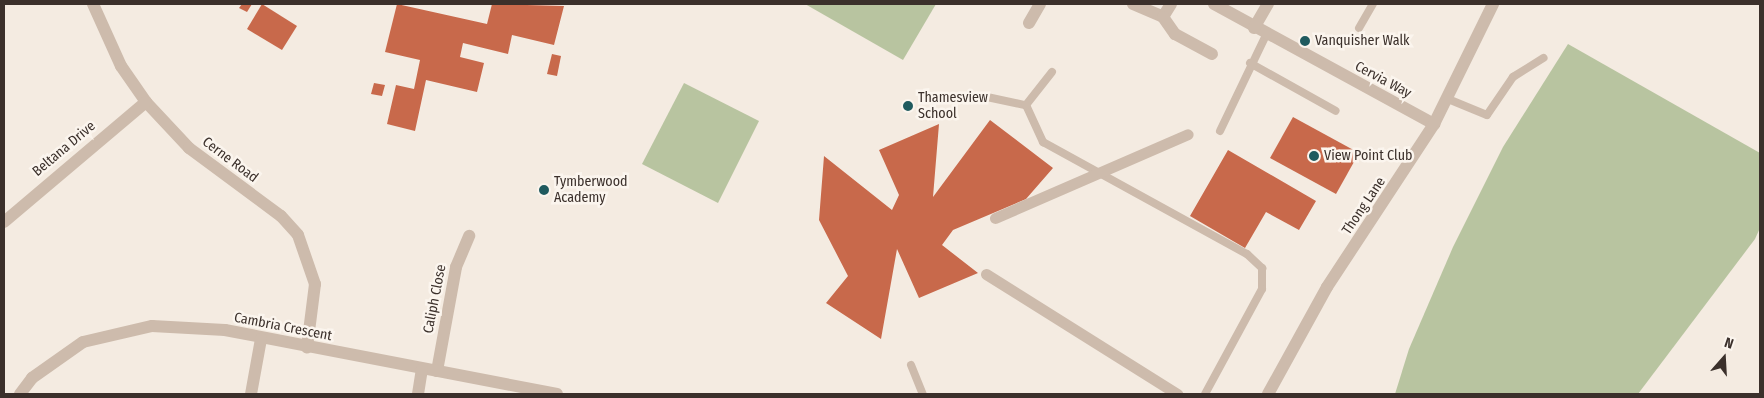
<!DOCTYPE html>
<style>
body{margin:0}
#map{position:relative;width:1764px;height:398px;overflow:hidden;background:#f4ebe1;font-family:"Fira Sans Condensed",sans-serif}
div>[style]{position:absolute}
.green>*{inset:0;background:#b8c4a0}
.building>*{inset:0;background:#c8694b}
.service>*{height:8px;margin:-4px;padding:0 4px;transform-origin:4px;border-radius:4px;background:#cdbbac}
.pedestrian>*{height:11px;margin:-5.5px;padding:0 5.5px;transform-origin:5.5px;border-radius:5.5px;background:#cdbbac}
.minor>*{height:12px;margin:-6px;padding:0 6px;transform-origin:6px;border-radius:6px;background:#cdbbac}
.dots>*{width:14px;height:14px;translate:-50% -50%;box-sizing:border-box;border:2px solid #fbf5ee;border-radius:50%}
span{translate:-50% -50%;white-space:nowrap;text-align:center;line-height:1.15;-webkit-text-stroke:5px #fbf5ee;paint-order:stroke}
.poi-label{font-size:14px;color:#3b302b}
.left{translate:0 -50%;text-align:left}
.street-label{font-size:14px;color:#3b302b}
.frame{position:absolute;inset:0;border:5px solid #3b302b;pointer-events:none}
.north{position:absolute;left:1699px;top:333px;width:50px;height:50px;-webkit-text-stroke:4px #fbf5ee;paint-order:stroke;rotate:19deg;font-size:14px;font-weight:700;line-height:20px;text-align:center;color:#3b302b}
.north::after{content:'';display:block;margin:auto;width:18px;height:22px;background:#3b302b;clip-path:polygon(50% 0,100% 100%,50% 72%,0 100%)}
</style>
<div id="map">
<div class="green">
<div style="clip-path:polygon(805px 4px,936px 4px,903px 60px)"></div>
<div style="clip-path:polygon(1568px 44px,1760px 153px,1760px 228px,1755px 239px,1638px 394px,1395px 394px,1409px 349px,1453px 247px,1503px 147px)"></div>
<div style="clip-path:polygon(684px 83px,759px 121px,718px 203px,642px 164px)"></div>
</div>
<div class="building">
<div style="clip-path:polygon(242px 4px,252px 4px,247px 12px,239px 8px)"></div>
<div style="clip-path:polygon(262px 4px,297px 26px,282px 50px,247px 29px)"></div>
<div style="clip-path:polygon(397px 4px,487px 24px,492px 4px,564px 6px,554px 45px,512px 35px,508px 54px,463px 43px,460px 57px,484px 63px,477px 92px,426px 80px,415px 131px,387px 124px,396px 85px,414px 89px,420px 60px,385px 52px)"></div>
<div style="clip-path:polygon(552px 54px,561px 56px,557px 76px,547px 74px)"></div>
<div style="clip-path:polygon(374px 83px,385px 85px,382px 96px,371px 94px)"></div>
<div style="clip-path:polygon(1293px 117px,1359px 153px,1336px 194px,1270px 158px)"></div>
<div style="clip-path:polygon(990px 120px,1053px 168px,1026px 199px,953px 230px,942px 245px,978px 273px,919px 298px,897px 249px,881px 339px,826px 303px,848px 276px,819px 220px,824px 156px,892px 210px,899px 195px,879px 150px,939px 124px,933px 197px)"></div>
<div style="clip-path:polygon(1228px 150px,1316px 201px,1299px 230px,1266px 212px,1245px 248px,1190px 216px)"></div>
</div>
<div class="service">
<div style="left:1359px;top:28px;width:28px;rotate:-60deg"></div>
<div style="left:1250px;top:63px;width:98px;rotate:29.2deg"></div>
<div style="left:987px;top:97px;width:40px;rotate:12deg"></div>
<div style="left:1026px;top:105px;width:41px;rotate:65.3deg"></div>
<div style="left:1043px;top:142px;width:233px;rotate:28.8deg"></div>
<div style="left:1247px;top:254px;width:21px;rotate:43deg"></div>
<div style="left:1262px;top:268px;width:21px;rotate:90deg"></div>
<div style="left:1262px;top:289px;width:119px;rotate:118.5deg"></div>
<div style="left:1448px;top:99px;width:42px;rotate:22.3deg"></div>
<div style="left:1487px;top:115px;width:46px;rotate:-55.6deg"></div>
<div style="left:1513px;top:77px;width:36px;rotate:-32deg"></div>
<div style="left:1026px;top:105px;width:42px;rotate:-51.8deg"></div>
<div style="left:1220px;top:131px;width:106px;rotate:-64.4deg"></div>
<div style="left:911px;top:365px;width:31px;rotate:68deg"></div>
</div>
<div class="pedestrian">
<div style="left:995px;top:218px;width:210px;rotate:-23.5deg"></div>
<div style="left:986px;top:274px;width:226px;rotate:32.1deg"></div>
</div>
<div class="minor">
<div style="left:93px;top:4px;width:68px;rotate:65.7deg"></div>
<div style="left:121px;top:66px;width:44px;rotate:55.2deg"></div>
<div style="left:146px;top:102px;width:63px;rotate:46.9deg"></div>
<div style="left:189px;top:148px;width:114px;rotate:36.5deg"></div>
<div style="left:281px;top:216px;width:25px;rotate:48deg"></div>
<div style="left:298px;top:235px;width:52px;rotate:70.9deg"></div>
<div style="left:315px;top:284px;width:64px;rotate:97.2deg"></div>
<div style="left:1133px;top:4px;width:33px;rotate:23deg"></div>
<div style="left:1171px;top:4px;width:15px;rotate:122deg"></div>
<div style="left:1163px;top:17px;width:21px;rotate:55deg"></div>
<div style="left:1175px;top:34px;width:42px;rotate:28.4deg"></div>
<div style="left:1214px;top:4px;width:251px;rotate:28.6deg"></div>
<div style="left:1029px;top:23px;width:22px;rotate:-60deg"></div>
<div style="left:1254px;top:28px;width:28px;rotate:-60deg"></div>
<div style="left:4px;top:222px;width:186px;rotate:-40.2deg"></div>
<div style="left:437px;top:371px;width:106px;rotate:-79.6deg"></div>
<div style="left:456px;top:267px;width:34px;rotate:-67deg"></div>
<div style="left:20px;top:394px;width:20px;rotate:-53deg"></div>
<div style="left:32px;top:378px;width:62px;rotate:-35.2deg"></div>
<div style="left:83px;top:342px;width:71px;rotate:-13.1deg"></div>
<div style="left:152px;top:326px;width:73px;rotate:3.1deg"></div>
<div style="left:225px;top:330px;width:338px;rotate:10.9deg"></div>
<div style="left:251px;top:394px;width:56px;rotate:-79.7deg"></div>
<div style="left:418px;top:394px;width:25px;rotate:-81deg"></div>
<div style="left:1268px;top:394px;width:122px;rotate:-61.1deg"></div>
<div style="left:1327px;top:287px;width:195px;rotate:-56.7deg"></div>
<div style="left:1434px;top:124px;width:134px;rotate:-63.8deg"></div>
</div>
<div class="dots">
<div style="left:1305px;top:41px;background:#1f5a5e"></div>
<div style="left:908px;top:106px;background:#1f5a5e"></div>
<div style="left:1314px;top:156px;background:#1f5a5e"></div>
<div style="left:544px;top:190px;background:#1f5a5e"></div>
</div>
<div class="poi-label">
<span class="left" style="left:1315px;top:41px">Vanquisher Walk</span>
<span class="left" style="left:918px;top:106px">Thamesview<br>School</span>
<span class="left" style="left:1324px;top:156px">View Point Club</span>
<span class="left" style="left:554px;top:190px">Tymberwood<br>Academy</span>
</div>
<div class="street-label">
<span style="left:1383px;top:80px;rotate:28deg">Cervia Way</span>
<span style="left:64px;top:149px;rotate:-40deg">Beltana Drive</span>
<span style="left:230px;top:160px;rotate:37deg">Cerne Road</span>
<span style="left:1364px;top:206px;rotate:-56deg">Thong Lane</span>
<span style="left:435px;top:299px;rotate:-79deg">Caliph Close</span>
<span style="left:283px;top:327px;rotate:11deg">Cambria Crescent</span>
</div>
<div class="frame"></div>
<div class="north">N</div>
</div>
